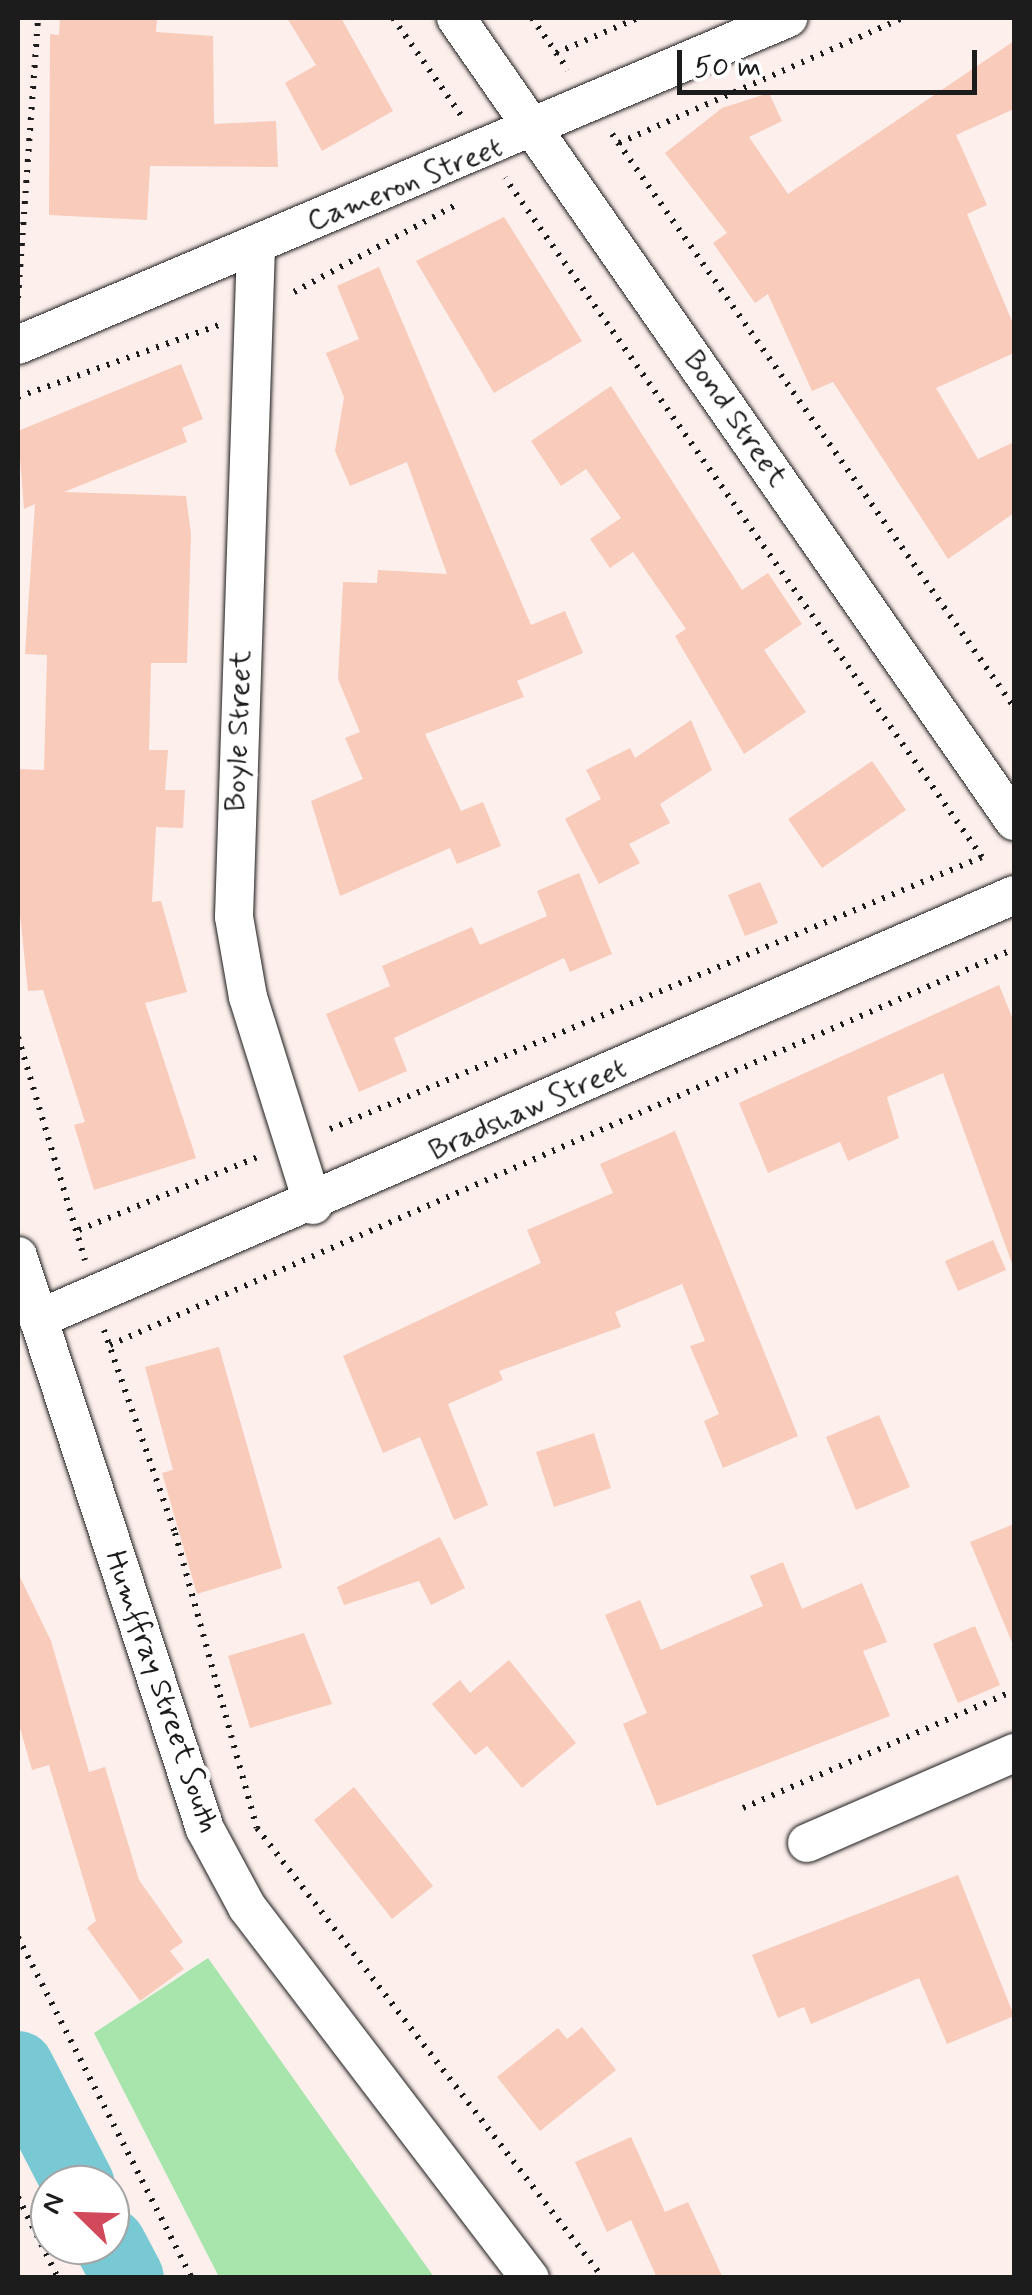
<!DOCTYPE html>
<style>
body{margin:0}
#map{position:relative;width:1032px;height:2295px;overflow:hidden;background:#fdefeb;font-family:Mynerve,sans-serif}
div>[style]{position:absolute}
.green>*{inset:0;background:#a7e5ad}
.river>*{height:72px;margin:-36px;padding:0 36px;transform-origin:36px;border-radius:36px;background:#79c9d4}
.building>*{inset:0;background:#f8cbbb}
.path>*{height:6px;margin-top:-3px;transform-origin:0;background:repeating-linear-gradient(90deg,#1c1c1c 0 2.5px,transparent 0 10.5px)}
.roads{filter:drop-shadow(0 0 2px #1c1c1c) drop-shadow(0 0 2px #1c1c1c)}
.minor>*{height:38px;margin:-19px;padding:0 19px;transform-origin:19px;border-radius:19px;background:#fff}
span{translate:-50% -50%;white-space:nowrap;text-align:center;line-height:1.15;-webkit-text-stroke:9px #fff;paint-order:stroke}
.street-label{font-size:30px;color:#1c1c1c}
.frame{position:absolute;inset:0;border:20px solid #1c1c1c;pointer-events:none}
.north{position:absolute;left:30px;top:2165px;width:100px;height:100px;box-sizing:border-box;background:#fff;border:2px solid #a4a4a4;border-radius:50%;rotate:293deg;font-size:28px;font-weight:700;line-height:40px;text-align:center;color:#1c1c1c}
.north::after{content:'';display:block;margin:auto;width:35px;height:45px;background:#d1495b;clip-path:polygon(50% 0,100% 100%,50% 72%,0 100%)}
.scale{position:absolute;left:677px;top:50px;width:300px;height:45px;box-sizing:border-box;border:5px solid #1c1c1c;border-top:0;padding-left:12px;font-size:30px;line-height:35px;white-space:nowrap;color:#1c1c1c;-webkit-text-stroke:8px #fff;paint-order:stroke}
</style>
<div id="map">
<div class="green">
<div style="clip-path:polygon(208px 1958px,434px 2277px,219px 2277px,94px 2033px)"></div>
</div>
<div class="river">
<div style="left:18px;top:2067px;width:133px;rotate:62.7deg"></div>
<div style="left:110px;top:2244px;width:38px;rotate:62deg"></div>
</div>
<div class="building">
<div style="clip-path:polygon(60px 18px,157px 18px,156px 32px,213px 36px,214px 124px,276px 121px,278px 167px,150px 166px,147px 220px,49px 215px,50px 34px,59px 35px)"></div>
<div style="clip-path:polygon(287px 18px,341px 18px,393px 111px,322px 151px,285px 83px,316px 65px)"></div>
<div style="clip-path:polygon(1014px 41px,1014px 109px,956px 135px,987px 205px,967px 214px,1014px 326px,1014px 353px,936px 388px,978px 459px,1014px 442px,1014px 513px,948px 559px,833px 382px,812px 391px,768px 294px,755px 303px,713px 243px,727px 233px,665px 153px,722px 108px,769px 93px,782px 121px,749px 137px,788px 194px)"></div>
<div style="clip-path:polygon(504px 217px,582px 341px,494px 393px,416px 261px)"></div>
<div style="clip-path:polygon(379px 267px,531px 625px,565px 611px,583px 653px,517px 681px,524px 697px,425px 734px,461px 811px,483px 802px,501px 846px,457px 864px,450px 848px,340px 896px,311px 801px,363px 779px,345px 738px,360px 732px,338px 679px,343px 582px,377px 583px,378px 570px,447px 574px,407px 462px,350px 486px,335px 451px,344px 397px,326px 353px,359px 339px,337px 286px)"></div>
<div style="clip-path:polygon(181px 364px,203px 419px,182px 428px,187px 442px,64px 492px,186px 496px,191px 534px,187px 663px,151px 663px,149px 750px,168px 750px,165px 790px,185px 790px,183px 828px,156px 827px,152px 902px,161px 901px,187px 992px,145px 1003px,196px 1158px,94px 1190px,74px 1125px,85px 1122px,43px 990px,28px 991px,18px 895px,18px 769px,44px 770px,47px 655px,25px 654px,35px 504px,24px 509px,18px 431px)"></div>
<div style="clip-path:polygon(611px 386px,742px 590px,768px 573px,802px 624px,764px 650px,806px 712px,744px 754px,675px 636px,686px 629px,633px 552px,610px 568px,590px 539px,621px 518px,586px 469px,561px 486px,531px 441px)"></div>
<div style="clip-path:polygon(691px 720px,712px 770px,660px 804px,670px 823px,629px 844px,640px 863px,599px 884px,565px 819px,601px 799px,586px 770px,630px 748px,635px 758px)"></div>
<div style="clip-path:polygon(872px 761px,906px 810px,822px 868px,788px 819px)"></div>
<div style="clip-path:polygon(579px 873px,612px 954px,570px 972px,564px 958px,394px 1038px,407px 1071px,359px 1092px,326px 1014px,390px 986px,382px 966px,472px 927px,480px 945px,547px 916px,537px 891px)"></div>
<div style="clip-path:polygon(760px 882px,778px 923px,745px 936px,728px 895px)"></div>
<div style="clip-path:polygon(999px 985px,1014px 1022px,1014px 1269px,943px 1073px,887px 1097px,899px 1138px,848px 1161px,840px 1142px,768px 1173px,739px 1103px)"></div>
<div style="clip-path:polygon(675px 1131px,798px 1436px,723px 1468px,704px 1421px,719px 1414px,690px 1346px,705px 1341px,682px 1284px,615px 1312px,621px 1327px,499px 1371px,503px 1380px,448px 1404px,488px 1505px,454px 1520px,420px 1437px,383px 1453px,343px 1356px,541px 1263px,527px 1230px,613px 1193px,600px 1164px)"></div>
<div style="clip-path:polygon(993px 1240px,1006px 1270px,958px 1291px,945px 1261px)"></div>
<div style="clip-path:polygon(219px 1347px,282px 1568px,197px 1594px,162px 1473px,173px 1470px,145px 1367px)"></div>
<div style="clip-path:polygon(879px 1415px,910px 1487px,856px 1510px,826px 1437px)"></div>
<div style="clip-path:polygon(594px 1433px,611px 1488px,554px 1507px,536px 1452px)"></div>
<div style="clip-path:polygon(1014px 1524px,1014px 1647px,970px 1542px)"></div>
<div style="clip-path:polygon(440px 1537px,465px 1588px,431px 1605px,419px 1581px,344px 1605px,337px 1587px)"></div>
<div style="clip-path:polygon(783px 1562px,802px 1609px,862px 1583px,887px 1642px,863px 1651px,890px 1716px,657px 1806px,623px 1724px,647px 1713px,605px 1615px,640px 1600px,661px 1650px,763px 1606px,750px 1576px)"></div>
<div style="clip-path:polygon(18px 1573px,51px 1641px,89px 1772px,105px 1767px,139px 1880px,183px 1942px,170px 1951px,184px 1969px,140px 2001px,87px 1928px,96px 1921px,49px 1765px,32px 1770px,18px 1721px)"></div>
<div style="clip-path:polygon(975px 1626px,1000px 1685px,958px 1703px,933px 1644px)"></div>
<div style="clip-path:polygon(304px 1633px,332px 1704px,250px 1728px,228px 1656px)"></div>
<div style="clip-path:polygon(509px 1660px,576px 1743px,522px 1788px,487px 1746px,475px 1755px,432px 1704px,460px 1680px,470px 1693px)"></div>
<div style="clip-path:polygon(354px 1787px,433px 1886px,392px 1919px,314px 1820px)"></div>
<div style="clip-path:polygon(958px 1875px,1014px 2016px,947px 2044px,919px 1978px,811px 2024px,804px 2007px,778px 2018px,752px 1955px)"></div>
<div style="clip-path:polygon(582px 2027px,616px 2070px,540px 2131px,497px 2077px,558px 2028px,567px 2039px)"></div>
<div style="clip-path:polygon(631px 2137px,665px 2212px,688px 2202px,723px 2278px,657px 2278px,631px 2220px,607px 2232px,575px 2162px)"></div>
</div>
<div class="path">
<div style="left:393px;top:18px;width:118px;rotate:55deg"></div>
<div style="left:532px;top:18px;width:63px;rotate:55.3deg"></div>
<div style="left:556px;top:53px;width:89px;rotate:-23.1deg"></div>
<div style="left:612px;top:134px;width:700px;rotate:54.95deg"></div>
<div style="left:619px;top:143px;width:310px;rotate:-23.8deg"></div>
<div style="left:294px;top:292px;width:187px;rotate:-28.3deg"></div>
<div style="left:18px;top:298px;width:281px;rotate:-85.9deg"></div>
<div style="left:18px;top:397px;width:214px;rotate:-19.7deg"></div>
<div style="left:18px;top:1037px;width:233px;rotate:73.3deg"></div>
<div style="left:330px;top:1129px;width:706px;rotate:-22.64deg"></div>
<div style="left:982px;top:857px;width:830px;rotate:-125.09deg"></div>
<div style="left:79px;top:1230px;width:193px;rotate:-22.2deg"></div>
<div style="left:104px;top:1330px;width:215px;rotate:70.7deg"></div>
<div style="left:175px;top:1533px;width:306px;rotate:74.5deg"></div>
<div style="left:257px;top:1828px;width:568px;rotate:52.44deg"></div>
<div style="left:110px;top:1345px;width:987px;rotate:-23.66deg"></div>
<div style="left:743px;top:1808px;width:295px;rotate:-23.4deg"></div>
<div style="left:18px;top:1937px;width:383px;rotate:63deg"></div>
<div style="left:18px;top:2197px;width:90px;rotate:63.7deg"></div>
</div>
<div class="roads">
<div class="minor">
<div style="left:456px;top:18px;width:978px;rotate:55.2deg"></div>
<div style="left:256px;top:246px;width:671px;rotate:91.88deg"></div>
<div style="left:234px;top:917px;width:81px;rotate:80.1deg"></div>
<div style="left:248px;top:997px;width:218px;rotate:72.6deg"></div>
<div style="left:18px;top:345px;width:837px;rotate:-23.01deg"></div>
<div style="left:18px;top:1256px;width:603px;rotate:71.93deg"></div>
<div style="left:205px;top:1829px;width:89px;rotate:61.7deg"></div>
<div style="left:247px;top:1907px;width:467px;rotate:52.7deg"></div>
<div style="left:38px;top:1319px;width:1064px;rotate:-23.48deg"></div>
<div style="left:807px;top:1843px;width:226px;rotate:-23.5deg"></div>
</div>
</div>
<div class="street-label">
<span style="left:405px;top:185px;rotate:-22deg">Cameron Street</span>
<span style="left:735px;top:419px;rotate:55deg">Bond Street</span>
<span style="left:239px;top:731px;rotate:-88deg">Boyle Street</span>
<span style="left:528px;top:1110px;rotate:-24deg">Bradshaw Street</span>
<span style="left:161px;top:1692px;rotate:71deg">Humffray Street South</span>
</div>
<div class="frame"></div>
<div class="north">N</div>
<div class="scale">50 m</div>
</div>
